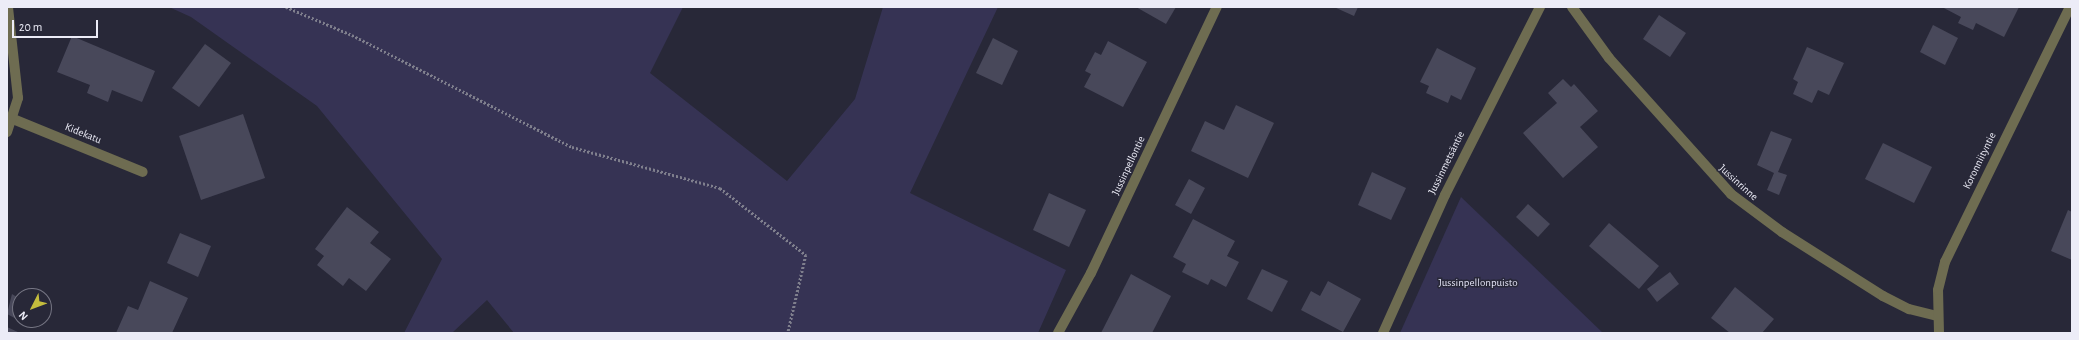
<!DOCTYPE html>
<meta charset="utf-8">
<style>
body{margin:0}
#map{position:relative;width:2079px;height:340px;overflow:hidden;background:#282838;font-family:"Alegreya Sans",sans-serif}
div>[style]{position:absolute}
.green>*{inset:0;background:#363354}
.building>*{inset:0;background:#48485a}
.path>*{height:2.5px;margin-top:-1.25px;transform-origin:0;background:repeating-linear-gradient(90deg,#7f7f8d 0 2px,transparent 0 4px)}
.street>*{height:10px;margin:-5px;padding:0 5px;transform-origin:5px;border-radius:5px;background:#6e6c51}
span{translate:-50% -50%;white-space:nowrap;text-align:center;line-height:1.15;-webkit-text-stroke:3px #282838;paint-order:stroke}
.street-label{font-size:11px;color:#ececf7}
.park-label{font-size:11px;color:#e2e2f4}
.frame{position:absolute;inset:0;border:8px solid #ececf7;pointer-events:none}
.north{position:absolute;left:12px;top:288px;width:40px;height:40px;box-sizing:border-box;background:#282838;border:1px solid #767684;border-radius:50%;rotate:228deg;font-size:11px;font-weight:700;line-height:16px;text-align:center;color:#ececf7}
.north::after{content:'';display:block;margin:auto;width:14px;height:18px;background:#c4bc3d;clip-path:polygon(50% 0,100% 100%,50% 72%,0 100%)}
.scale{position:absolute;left:12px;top:20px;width:86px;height:18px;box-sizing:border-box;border:2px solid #ececf7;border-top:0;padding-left:5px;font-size:12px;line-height:14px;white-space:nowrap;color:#ececf7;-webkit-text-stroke:3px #282838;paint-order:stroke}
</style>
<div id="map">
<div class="green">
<div style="clip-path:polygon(169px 7px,683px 7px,650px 73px,787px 181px,855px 99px,883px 7px,998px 7px,910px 193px,1066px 270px,1038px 333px,514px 333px,487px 300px,452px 333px,404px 333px,442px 259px,317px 106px,191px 17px)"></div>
<div style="clip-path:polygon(1461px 197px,1603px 333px,1400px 333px)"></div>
</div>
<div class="building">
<div style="clip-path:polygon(1136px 7px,1176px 7px,1166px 24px)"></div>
<div style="clip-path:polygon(1334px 7px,1358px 7px,1354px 16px)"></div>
<div style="clip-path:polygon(1942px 7px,2019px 7px,2004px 37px,1976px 23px,1973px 30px,1958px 23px,1961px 17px)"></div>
<div style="clip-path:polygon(1659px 15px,1686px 33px,1670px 57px,1643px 39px)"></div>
<div style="clip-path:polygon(1933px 25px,1958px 38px,1945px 65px,1920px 52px)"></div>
<div style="clip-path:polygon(72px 36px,155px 71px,142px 102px,112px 90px,108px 102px,87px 93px,90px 85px,57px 72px)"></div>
<div style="clip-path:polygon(993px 38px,1018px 51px,1002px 85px,976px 73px)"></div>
<div style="clip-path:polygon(1108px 41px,1147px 62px,1123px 107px,1084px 87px,1091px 74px,1085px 71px,1095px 52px,1101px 55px)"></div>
<div style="clip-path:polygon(205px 44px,231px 63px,199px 107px,172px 88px)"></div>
<div style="clip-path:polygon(1807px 47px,1844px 63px,1829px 95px,1818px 90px,1812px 103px,1793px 94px,1798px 82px,1793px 79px)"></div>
<div style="clip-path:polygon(1437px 48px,1476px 68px,1461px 100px,1451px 95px,1448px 103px,1426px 93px,1429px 86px,1420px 82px)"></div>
<div style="clip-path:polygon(1563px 79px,1571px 87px,1574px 84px,1598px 111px,1580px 127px,1598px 147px,1563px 178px,1523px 133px,1557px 103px,1548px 93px)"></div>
<div style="clip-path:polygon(1236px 105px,1274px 123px,1248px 178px,1191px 151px,1205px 121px,1224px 130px)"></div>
<div style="clip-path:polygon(243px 114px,265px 178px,201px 200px,179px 136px)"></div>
<div style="clip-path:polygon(1771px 131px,1792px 139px,1778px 172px,1787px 175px,1779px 195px,1767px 190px,1774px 173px,1757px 165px)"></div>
<div style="clip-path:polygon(1883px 143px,1932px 167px,1914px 203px,1865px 179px)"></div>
<div style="clip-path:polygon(1372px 172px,1406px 188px,1391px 220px,1358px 205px)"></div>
<div style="clip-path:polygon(1189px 179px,1205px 188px,1191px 214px,1175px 205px)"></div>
<div style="clip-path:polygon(1049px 193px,1086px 210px,1069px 247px,1033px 230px)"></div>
<div style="clip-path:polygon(1528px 204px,1550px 224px,1538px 237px,1516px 217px)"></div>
<div style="clip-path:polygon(347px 207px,379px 232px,370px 243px,391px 259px,366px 291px,349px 278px,343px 286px,317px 265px,324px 256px,315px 249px)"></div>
<div style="clip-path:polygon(2068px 210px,2072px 212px,2072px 260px,2051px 251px)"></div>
<div style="clip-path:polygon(1193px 219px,1235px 241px,1227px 256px,1239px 262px,1226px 287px,1211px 279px,1208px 285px,1182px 272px,1186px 264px,1173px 257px)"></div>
<div style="clip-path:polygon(1609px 223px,1659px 266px,1639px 289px,1589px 246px)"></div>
<div style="clip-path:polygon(180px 233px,211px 246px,198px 277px,167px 263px)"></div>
<div style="clip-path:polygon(1262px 269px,1288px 281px,1272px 312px,1247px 299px)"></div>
<div style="clip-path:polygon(1670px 272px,1679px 284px,1657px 302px,1647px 289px)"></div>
<div style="clip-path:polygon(1131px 274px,1171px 296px,1152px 333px,1101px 333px)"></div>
<div style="clip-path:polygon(150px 281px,188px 298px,172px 333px,116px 333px,128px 306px,138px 310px)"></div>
<div style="clip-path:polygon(1328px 281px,1361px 299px,1343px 332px,1301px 310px,1311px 291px,1320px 296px)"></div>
<div style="clip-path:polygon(1735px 287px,1774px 319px,1762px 333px,1730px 333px,1711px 318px)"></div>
<div style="clip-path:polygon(12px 294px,20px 299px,20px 320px,30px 320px,28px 325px,7px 314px)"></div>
<div style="clip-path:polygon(7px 327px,20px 333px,7px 333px)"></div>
</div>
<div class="path">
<div style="left:286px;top:7px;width:72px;rotate:23deg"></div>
<div style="left:352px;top:35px;width:247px;rotate:27deg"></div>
<div style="left:572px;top:147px;width:154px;rotate:15.5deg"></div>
<div style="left:720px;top:188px;width:109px;rotate:37.9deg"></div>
<div style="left:806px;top:255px;width:80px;rotate:103deg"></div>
</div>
<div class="street">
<div style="left:1572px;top:7px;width:63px;rotate:54deg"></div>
<div style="left:1609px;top:58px;width:183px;rotate:48.1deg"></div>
<div style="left:1731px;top:194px;width:64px;rotate:36.7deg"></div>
<div style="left:1782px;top:232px;width:120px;rotate:32.4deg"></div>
<div style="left:1883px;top:296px;width:29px;rotate:27deg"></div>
<div style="left:1909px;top:309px;width:29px;rotate:14deg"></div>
<div style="left:13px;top:119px;width:140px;rotate:22.2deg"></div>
<div style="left:7px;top:132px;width:36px;rotate:-72deg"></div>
<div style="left:18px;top:98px;width:92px;rotate:-96.3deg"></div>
<div style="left:1058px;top:333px;width:68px;rotate:-61.2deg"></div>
<div style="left:1091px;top:273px;width:294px;rotate:-64.7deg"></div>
<div style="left:1383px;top:333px;width:151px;rotate:-65.8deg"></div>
<div style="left:1445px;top:195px;width:211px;rotate:-63.2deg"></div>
<div style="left:1939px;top:333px;width:43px;rotate:-91.3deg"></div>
<div style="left:1938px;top:290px;width:29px;rotate:-76deg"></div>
<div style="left:1945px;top:262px;width:284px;rotate:-63.9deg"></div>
</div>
<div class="street-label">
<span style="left:83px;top:134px;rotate:22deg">Kidekatu</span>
<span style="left:1980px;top:161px;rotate:-64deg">Koronniityntie</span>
<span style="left:1447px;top:163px;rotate:-64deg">Jussinmetsäntie</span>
<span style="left:1129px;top:166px;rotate:-65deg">Jussinpellontie</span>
<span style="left:1738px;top:183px;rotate:42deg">Jussinrinne</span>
</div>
<div class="park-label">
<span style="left:1478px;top:283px">Jussinpellonpuisto</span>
</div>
<div class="frame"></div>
<div class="north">N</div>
<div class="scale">20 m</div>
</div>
